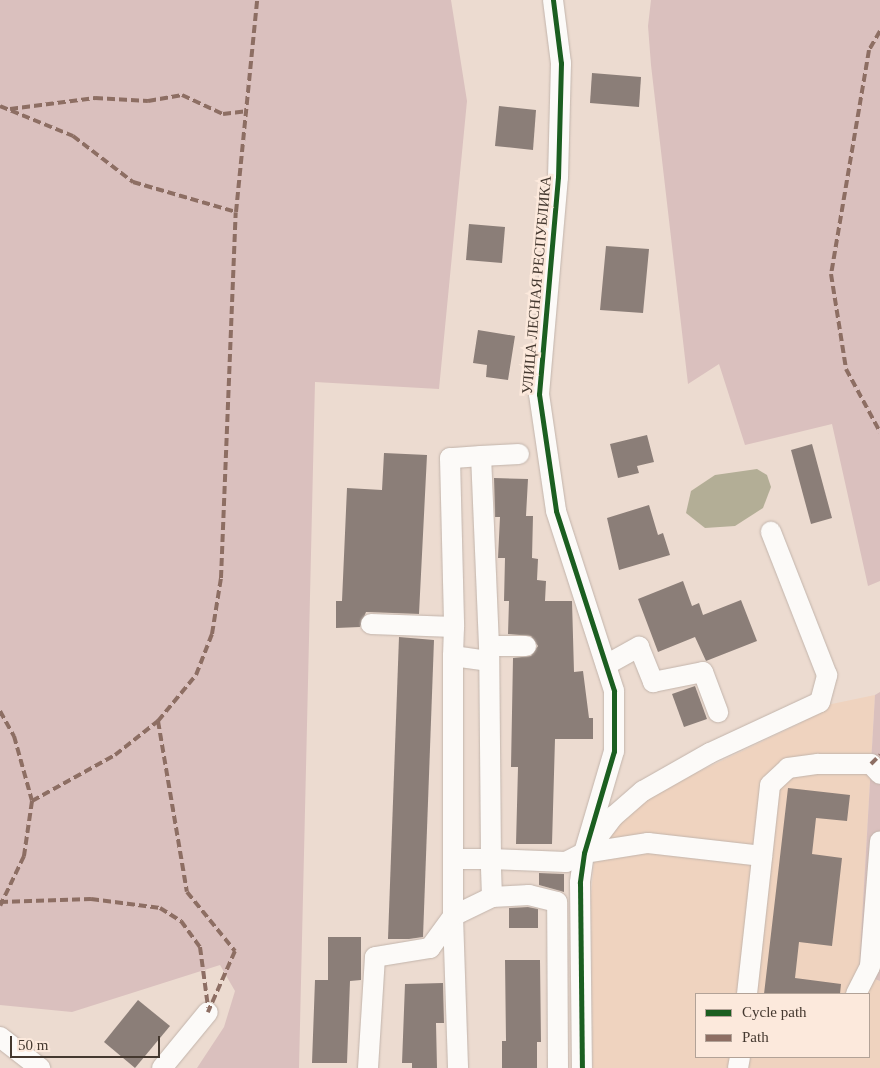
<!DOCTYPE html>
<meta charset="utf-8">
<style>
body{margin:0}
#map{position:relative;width:880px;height:1068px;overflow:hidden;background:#ecdbd0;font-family:"Times New Roman",serif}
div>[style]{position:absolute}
.built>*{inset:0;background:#efd3bf}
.green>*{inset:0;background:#dac0be}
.water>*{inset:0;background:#b3ae96}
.building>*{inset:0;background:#8b7e78}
.roads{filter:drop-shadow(0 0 1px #c2b4ab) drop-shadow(0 0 1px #c2b4ab)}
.minor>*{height:20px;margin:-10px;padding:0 10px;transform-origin:10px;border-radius:10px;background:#fcfaf8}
.quiet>*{height:4px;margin-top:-2px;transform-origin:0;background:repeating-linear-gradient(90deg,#8d6e63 0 8px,transparent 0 12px)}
.cycleway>*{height:5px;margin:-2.5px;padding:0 2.5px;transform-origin:2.5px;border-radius:2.5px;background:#1b5e20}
span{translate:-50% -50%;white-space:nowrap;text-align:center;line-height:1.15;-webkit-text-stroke:5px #fce9dc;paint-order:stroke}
.street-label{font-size:15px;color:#44382f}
.legend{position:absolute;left:695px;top:993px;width:175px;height:65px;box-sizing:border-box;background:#fce9dc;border:1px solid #b2a297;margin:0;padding:6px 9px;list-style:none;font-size:15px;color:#44382f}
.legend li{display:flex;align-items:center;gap:10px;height:25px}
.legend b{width:25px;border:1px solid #b2a297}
.scale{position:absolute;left:10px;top:1036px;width:150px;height:22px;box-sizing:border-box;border:2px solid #44382f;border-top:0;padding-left:6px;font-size:15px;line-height:18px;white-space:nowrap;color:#44382f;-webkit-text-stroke:4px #fce9dc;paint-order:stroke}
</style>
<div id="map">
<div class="built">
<div style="clip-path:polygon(evenodd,875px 695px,859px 973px,880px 981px,880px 1068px,593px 1068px,591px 896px,594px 863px,604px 842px,620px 822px,656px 792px,799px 724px,827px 705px,875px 695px,696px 994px,869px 994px,869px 1057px,696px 1057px,696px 994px)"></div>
</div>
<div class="green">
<div style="clip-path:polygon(0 0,451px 0,467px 101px,439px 389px,315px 382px,299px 1068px,197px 1068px,224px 1027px,235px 991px,220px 965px,72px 1012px,0 1005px)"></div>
<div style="clip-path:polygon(651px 0,880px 0,880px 581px,868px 586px,832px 424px,745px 445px,719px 364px,688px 384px,651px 65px,648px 26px)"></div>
<div style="clip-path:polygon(880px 692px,880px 981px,859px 973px,875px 695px)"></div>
</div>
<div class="water">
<div style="clip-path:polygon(757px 469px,767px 475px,771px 487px,763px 508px,735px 526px,705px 528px,686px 513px,691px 491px,715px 475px)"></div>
</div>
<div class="building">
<div style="clip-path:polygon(592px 73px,641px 77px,639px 107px,590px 103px)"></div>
<div style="clip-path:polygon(499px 106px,536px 110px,533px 150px,495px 146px)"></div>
<div style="clip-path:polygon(469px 224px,505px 227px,502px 263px,466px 260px)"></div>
<div style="clip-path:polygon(606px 246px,649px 249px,643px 313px,600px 310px)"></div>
<div style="clip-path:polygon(478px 330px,515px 336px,508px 380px,486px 377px,487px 365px,473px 363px)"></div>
<div style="clip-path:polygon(647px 435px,654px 462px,637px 466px,639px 473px,618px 478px,610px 444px)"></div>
<div style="clip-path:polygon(812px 444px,832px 518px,811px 524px,791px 450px)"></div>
<div style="clip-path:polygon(384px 453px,427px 455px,419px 614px,366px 612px,360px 627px,336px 628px,336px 601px,342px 601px,347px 488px,382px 490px)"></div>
<div style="clip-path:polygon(494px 478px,528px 479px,526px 516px,533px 516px,532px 558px,538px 559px,537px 580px,546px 581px,545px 601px,572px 601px,574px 672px,583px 671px,589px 718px,593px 718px,593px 739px,555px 739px,552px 844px,516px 844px,518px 767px,511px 767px,513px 658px,531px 656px,538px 646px,531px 636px,508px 634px,509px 601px,504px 601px,505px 558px,498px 558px,500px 517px,495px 517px)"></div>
<div style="clip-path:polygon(649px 505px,658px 535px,663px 533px,670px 555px,619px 570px,607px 518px)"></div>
<div style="clip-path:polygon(683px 581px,692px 606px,699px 603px,703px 615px,741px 600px,757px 641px,706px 661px,695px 637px,658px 652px,638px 599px)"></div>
<div style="clip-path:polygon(399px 637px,434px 640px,423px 937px,409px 939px,388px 939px)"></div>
<div style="clip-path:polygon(695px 686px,707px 719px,684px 727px,672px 694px)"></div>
<div style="clip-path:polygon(788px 788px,850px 795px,847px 821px,816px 818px,812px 854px,842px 858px,832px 946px,799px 942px,795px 978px,841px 984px,840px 994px,764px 994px)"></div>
<div style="clip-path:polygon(539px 873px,564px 874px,564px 892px,539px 885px)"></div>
<div style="clip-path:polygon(528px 907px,538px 909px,538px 928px,509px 928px,509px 908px)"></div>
<div style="clip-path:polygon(328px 937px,361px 937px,361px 980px,350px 981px,347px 1063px,312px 1063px,315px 980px,328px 980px)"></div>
<div style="clip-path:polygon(505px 960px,540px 960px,541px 1042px,537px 1042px,537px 1068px,502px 1068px,502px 1041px,506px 1041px)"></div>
<div style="clip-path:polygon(443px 983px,444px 1023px,436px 1023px,437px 1068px,412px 1068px,412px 1063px,402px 1063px,405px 984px)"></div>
<div style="clip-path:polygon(138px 1000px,170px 1026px,135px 1068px,104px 1042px)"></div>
</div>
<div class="roads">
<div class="minor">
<div style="left:553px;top:0;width:64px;rotate:82.8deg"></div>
<div style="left:561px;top:63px;width:114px;rotate:91.5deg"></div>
<div style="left:558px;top:177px;width:218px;rotate:95deg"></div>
<div style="left:539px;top:394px;width:118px;rotate:81.7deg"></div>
<div style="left:556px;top:511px;width:189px;rotate:72.1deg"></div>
<div style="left:614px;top:691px;width:60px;rotate:90deg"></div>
<div style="left:614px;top:751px;width:106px;rotate:106.4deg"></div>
<div style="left:584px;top:853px;width:30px;rotate:98deg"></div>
<div style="left:580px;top:883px;width:185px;rotate:89.4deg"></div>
<div style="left:481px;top:456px;width:38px;rotate:-3deg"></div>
<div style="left:371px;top:624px;width:83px;rotate:2.1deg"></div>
<div style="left:489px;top:646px;width:37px"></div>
<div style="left:453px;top:656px;width:35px;rotate:8deg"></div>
<div style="left:606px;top:665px;width:38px;rotate:-29deg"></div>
<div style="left:639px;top:647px;width:38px;rotate:68deg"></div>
<div style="left:653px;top:682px;width:51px;rotate:-11.3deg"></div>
<div style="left:703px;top:672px;width:43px;rotate:69.4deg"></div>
<div style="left:591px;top:846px;width:38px;rotate:-53deg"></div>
<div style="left:614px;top:816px;width:38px;rotate:-41deg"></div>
<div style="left:643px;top:791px;width:77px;rotate:-29.6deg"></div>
<div style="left:710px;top:753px;width:121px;rotate:-24.9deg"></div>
<div style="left:820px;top:702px;width:28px;rotate:-75deg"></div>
<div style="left:827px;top:675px;width:154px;rotate:-111.4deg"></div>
<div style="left:453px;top:859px;width:38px"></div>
<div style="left:491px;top:859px;width:213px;rotate:-90.5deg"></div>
<div style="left:489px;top:646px;width:190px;rotate:-92.4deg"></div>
<div style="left:481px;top:456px;width:31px;rotate:176deg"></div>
<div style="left:450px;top:458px;width:169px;rotate:88.6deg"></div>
<div style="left:454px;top:627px;width:29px;rotate:92deg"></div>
<div style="left:453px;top:656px;width:260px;rotate:90deg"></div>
<div style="left:453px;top:916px;width:152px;rotate:88.1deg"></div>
<div style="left:747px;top:994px;width:210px;rotate:-83.7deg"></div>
<div style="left:770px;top:785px;width:25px;rotate:-43deg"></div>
<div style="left:788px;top:768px;width:30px;rotate:-8deg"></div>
<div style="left:818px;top:764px;width:53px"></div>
<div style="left:871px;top:764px;width:13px;rotate:48deg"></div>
<div style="left:856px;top:994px;width:31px;rotate:-63deg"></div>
<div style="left:870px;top:966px;width:125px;rotate:-85.4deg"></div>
<div style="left:0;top:1037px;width:51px;rotate:37.8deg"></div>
<div style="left:162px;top:1068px;width:72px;rotate:-50.6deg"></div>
<div style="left:368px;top:1068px;width:111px;rotate:-86.4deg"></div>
<div style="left:375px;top:957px;width:56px;rotate:-9.3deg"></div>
<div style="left:430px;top:948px;width:39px;rotate:-54deg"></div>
<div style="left:453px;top:916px;width:43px;rotate:-26deg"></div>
<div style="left:558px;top:1068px;width:166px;rotate:-90.3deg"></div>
<div style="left:557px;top:902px;width:29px;rotate:-166deg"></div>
<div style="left:529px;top:895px;width:37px;rotate:177deg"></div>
<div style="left:492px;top:897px;width:38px;rotate:-92deg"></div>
<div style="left:491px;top:859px;width:75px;rotate:2.3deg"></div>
<div style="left:566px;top:862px;width:20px;rotate:-27deg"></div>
<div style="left:584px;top:853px;width:65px;rotate:-8.9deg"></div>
<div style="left:648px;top:843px;width:115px;rotate:6.5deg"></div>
<div style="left:738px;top:1068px;width:11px;rotate:-80deg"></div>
</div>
</div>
<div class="quiet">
<div style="left:880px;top:31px;width:22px;rotate:120deg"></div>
<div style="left:869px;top:50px;width:227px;rotate:99.6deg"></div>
<div style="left:831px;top:274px;width:96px;rotate:81deg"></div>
<div style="left:846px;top:369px;width:72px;rotate:61.6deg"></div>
<div style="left:0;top:106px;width:79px;rotate:22.3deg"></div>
<div style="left:73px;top:136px;width:76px;rotate:37.5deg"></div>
<div style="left:133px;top:182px;width:107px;rotate:16.2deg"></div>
<div style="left:10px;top:109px;width:86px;rotate:-7.4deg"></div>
<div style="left:95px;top:98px;width:53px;rotate:3.2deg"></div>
<div style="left:148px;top:101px;width:35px;rotate:-10deg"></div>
<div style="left:182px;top:95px;width:45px;rotate:24.9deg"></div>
<div style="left:223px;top:114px;width:25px;rotate:-7deg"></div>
<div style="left:0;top:711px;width:29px;rotate:61deg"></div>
<div style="left:14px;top:736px;width:67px;rotate:74.5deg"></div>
<div style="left:32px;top:801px;width:56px;rotate:98.3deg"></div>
<div style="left:24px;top:856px;width:55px;rotate:115.6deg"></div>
<div style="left:158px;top:721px;width:173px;rotate:80.4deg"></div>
<div style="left:187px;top:892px;width:76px;rotate:50.9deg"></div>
<div style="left:235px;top:951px;width:67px;rotate:113.9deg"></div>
<div style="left:871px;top:764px;width:13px;rotate:-45deg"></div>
<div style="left:32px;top:801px;width:95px;rotate:-29deg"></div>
<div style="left:115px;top:755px;width:55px;rotate:-38.3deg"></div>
<div style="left:158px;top:721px;width:60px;rotate:-50.4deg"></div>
<div style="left:196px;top:675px;width:44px;rotate:-68.7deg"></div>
<div style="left:212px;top:634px;width:57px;rotate:-80.9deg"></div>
<div style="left:221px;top:578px;width:366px;rotate:-87.7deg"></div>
<div style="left:236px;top:212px;width:213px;rotate:-84.3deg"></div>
<div style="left:0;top:902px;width:91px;rotate:-1.9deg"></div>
<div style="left:91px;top:899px;width:70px;rotate:7.4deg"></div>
<div style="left:160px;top:908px;width:25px;rotate:32deg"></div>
<div style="left:181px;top:921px;width:32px;rotate:54deg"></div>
<div style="left:200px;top:947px;width:61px;rotate:82.4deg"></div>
</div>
<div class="cycleway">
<div style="left:553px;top:0;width:64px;rotate:82.8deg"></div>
<div style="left:561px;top:63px;width:114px;rotate:91.5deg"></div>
<div style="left:558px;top:177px;width:218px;rotate:95deg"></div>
<div style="left:539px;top:394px;width:118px;rotate:81.7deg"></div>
<div style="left:556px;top:511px;width:189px;rotate:72.1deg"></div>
<div style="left:614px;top:691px;width:60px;rotate:90deg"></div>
<div style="left:614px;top:751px;width:106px;rotate:106.4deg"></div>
<div style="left:584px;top:853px;width:30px;rotate:98deg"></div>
<div style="left:580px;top:883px;width:185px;rotate:89.4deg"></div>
</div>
<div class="street-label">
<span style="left:537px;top:285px;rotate:-85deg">УЛИЦА ЛЕСНАЯ РЕСПУБЛИКА</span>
</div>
<ul class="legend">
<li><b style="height:6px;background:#1b5e20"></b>Cycle path</li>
<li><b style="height:6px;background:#8d6e63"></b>Path</li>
</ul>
<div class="scale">50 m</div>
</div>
